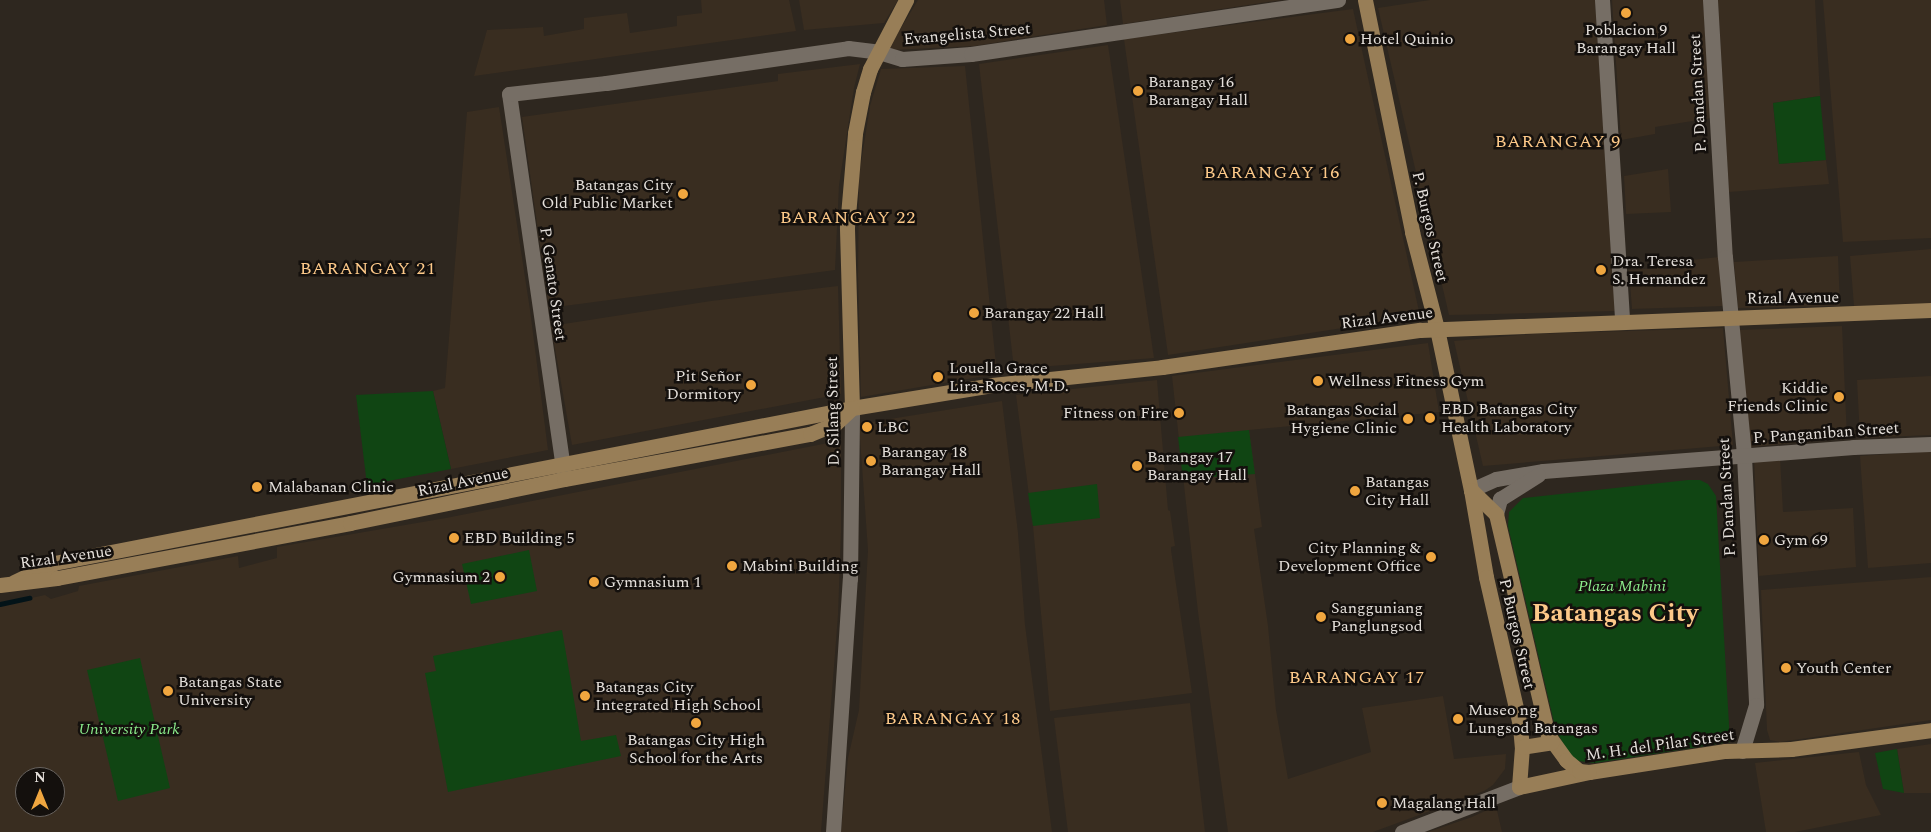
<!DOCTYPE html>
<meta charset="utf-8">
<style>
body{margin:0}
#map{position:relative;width:1931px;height:832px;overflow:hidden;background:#2e271f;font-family:Spectral,serif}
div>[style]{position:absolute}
.built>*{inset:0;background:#392d20}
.green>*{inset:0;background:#104513}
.stream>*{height:4.5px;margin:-2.25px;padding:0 2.25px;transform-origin:2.25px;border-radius:2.25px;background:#031318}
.minor>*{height:15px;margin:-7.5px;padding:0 7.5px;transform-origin:7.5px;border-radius:7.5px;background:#766e65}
.major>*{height:15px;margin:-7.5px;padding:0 7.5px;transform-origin:7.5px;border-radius:7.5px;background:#987e57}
.dots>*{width:14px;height:14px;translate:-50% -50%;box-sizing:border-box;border:2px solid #14100d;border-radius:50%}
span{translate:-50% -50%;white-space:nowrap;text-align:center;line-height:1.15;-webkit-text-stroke:5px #14100d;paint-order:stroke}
.poi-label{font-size:16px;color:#e5e0db}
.left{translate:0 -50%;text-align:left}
.right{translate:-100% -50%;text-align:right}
.street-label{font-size:16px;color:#e5e0db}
.park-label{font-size:16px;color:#8beb8b;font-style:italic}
.neighbourhood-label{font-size:18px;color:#fdc989;letter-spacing:1px}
.town-label{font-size:26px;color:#fdc989;font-weight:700}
.north{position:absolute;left:15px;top:767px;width:50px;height:50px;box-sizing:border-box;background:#14100d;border:1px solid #68635f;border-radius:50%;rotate:0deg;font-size:14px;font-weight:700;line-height:20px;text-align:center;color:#e5e0db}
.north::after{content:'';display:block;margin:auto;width:18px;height:22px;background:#f0a63f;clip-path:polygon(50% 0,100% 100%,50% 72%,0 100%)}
</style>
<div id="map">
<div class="built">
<div style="clip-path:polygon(701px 0,789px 0,796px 31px,474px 76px,487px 30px,543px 27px,544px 36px,584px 29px,584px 18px,627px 13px,630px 33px,677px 26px,677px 16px,702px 13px)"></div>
<div style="clip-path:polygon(799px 0,898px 0,884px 23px,804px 30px)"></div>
<div style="clip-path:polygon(918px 0,1104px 0,1107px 25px,974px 46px,892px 50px,890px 46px)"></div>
<div style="clip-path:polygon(1120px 0,1281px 0,1123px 24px)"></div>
<div style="clip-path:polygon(1430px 0,1595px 0,1615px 311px,1449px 315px,1378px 8px)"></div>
<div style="clip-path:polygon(1612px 0,1703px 0,1711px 118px,1655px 127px,1655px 134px,1621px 140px)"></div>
<div style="clip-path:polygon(1718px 0,1815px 0,1820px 96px,1773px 103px,1779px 164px,1826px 160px,1829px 184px,1729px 192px)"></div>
<div style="clip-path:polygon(1823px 0,1931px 0,1931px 238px,1843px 242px)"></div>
<div style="clip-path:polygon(1353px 9px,1420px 316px,1168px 355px,1124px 39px)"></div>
<div style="clip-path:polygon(1108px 45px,1154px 358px,1014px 369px,979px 64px)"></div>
<div style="clip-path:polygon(860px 64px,854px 88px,839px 185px,835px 270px,549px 308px,522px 117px,778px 81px,778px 74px)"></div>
<div style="clip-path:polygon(965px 66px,997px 374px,861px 397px,858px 276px,859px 176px,870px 106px,881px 69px)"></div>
<div style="clip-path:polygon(499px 107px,530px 310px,548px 450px,451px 469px,433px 391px,445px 388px,467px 112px)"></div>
<div style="clip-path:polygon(1668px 169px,1671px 212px,1626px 214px,1624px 176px)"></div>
<div style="clip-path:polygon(1931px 249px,1931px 303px,1854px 306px,1850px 256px)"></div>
<div style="clip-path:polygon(1838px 256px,1840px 306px,1738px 308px,1734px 262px)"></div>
<div style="clip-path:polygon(1719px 257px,1723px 306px,1632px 309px,1629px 270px,1673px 267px,1673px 262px)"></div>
<div style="clip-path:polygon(838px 286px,841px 394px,572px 445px,551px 326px,711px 301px)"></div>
<div style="clip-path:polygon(1842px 326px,1847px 438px,1750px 447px,1739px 330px)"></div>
<div style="clip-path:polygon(1723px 328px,1733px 445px,1483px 466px,1454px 341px,1532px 334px)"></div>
<div style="clip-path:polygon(1428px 343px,1439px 412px,1249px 430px,1262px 527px,1254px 529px,1268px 626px,1276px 710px,1288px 779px,1371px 752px,1362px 708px,1443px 696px,1454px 759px,1506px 754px,1505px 769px,1493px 785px,1484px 791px,1373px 832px,1228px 832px,1198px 612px,1172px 376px)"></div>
<div style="clip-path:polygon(1931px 376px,1931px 435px,1860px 438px,1857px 380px)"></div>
<div style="clip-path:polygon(1157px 380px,1168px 510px,1170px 511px,1175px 546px,1171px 547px,1171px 550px,1192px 693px,1050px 711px,1033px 526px,1016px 395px)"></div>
<div style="clip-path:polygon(1002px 401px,1018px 533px,1025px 625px,1052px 832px,841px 832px,848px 758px,859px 710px,868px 550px,859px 424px)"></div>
<div style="clip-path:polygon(evenodd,833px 442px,841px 444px,841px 532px,838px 615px,821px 832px,0 832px,0 605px,45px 595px,51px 599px,78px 591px,79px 586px,238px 556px,239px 568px,277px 558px,277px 547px,446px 518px,833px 442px,25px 777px,55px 777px,55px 807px,25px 807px,25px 777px)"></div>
<div style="clip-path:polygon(1931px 451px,1931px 563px,1868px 568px,1860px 456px)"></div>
<div style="clip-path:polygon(1780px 457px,1783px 512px,1853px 508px,1856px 567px,1759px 576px,1754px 458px)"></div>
<div style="clip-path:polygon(1931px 577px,1931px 720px,1780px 742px,1770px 740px,1767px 730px,1761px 590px)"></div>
<div style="clip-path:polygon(1190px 703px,1205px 832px,1068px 832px,1054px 718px)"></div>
<div style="clip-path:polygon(1931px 744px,1931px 793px,1904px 793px,1897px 749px)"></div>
<div style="clip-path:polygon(1859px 752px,1866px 785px,1881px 815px,1795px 832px,1766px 832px,1755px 763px)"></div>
<div style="clip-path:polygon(1496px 806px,1502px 832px,1428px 832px,1472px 817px)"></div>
</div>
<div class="green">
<div style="clip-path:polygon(1820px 96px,1826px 160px,1779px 164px,1773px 103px)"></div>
<div style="clip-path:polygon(433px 391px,451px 469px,367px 485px,356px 395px)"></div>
<div style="clip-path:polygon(1249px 430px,1255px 474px,1183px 479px,1178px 437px)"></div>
<div style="clip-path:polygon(1688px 480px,1700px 480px,1708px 484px,1716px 496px,1730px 742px,1595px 763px,1579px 761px,1572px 758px,1556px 731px,1508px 526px,1509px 512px,1523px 498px)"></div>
<div style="clip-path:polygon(1097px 484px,1100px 518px,1033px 526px,1028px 493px)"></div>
<div style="clip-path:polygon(529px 550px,537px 591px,471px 604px,462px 564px)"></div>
<div style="clip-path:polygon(562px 630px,581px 741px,616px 735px,621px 756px,448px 792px,425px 673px,436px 671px,433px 656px)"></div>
<div style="clip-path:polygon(140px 658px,170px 788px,118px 801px,87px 670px)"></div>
<div style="clip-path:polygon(1897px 749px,1904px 793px,1883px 789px,1875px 753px)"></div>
</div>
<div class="stream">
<div style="left:0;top:604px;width:30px;rotate:-12deg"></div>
</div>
<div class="minor">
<div style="left:1602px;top:0;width:322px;rotate:86.4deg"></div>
<div style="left:1710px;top:0;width:257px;rotate:86.7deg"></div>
<div style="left:1725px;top:257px;width:200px;rotate:84.5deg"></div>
<div style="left:1744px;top:456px;width:249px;rotate:87.2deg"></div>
<div style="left:1756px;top:705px;width:48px;rotate:106.9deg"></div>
<div style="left:564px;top:475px;width:385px;rotate:-98.2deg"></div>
<div style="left:509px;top:94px;width:98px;rotate:-6.5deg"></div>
<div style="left:606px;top:83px;width:245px;rotate:-8.2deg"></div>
<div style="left:848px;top:48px;width:31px;rotate:7deg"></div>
<div style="left:879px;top:52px;width:24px;rotate:17deg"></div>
<div style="left:902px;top:59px;width:69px;rotate:-4.1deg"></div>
<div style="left:971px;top:54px;width:371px;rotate:-8.4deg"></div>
<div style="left:1471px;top:490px;width:27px;rotate:-24deg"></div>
<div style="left:1496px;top:479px;width:48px;rotate:-9.7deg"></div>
<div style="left:1543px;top:471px;width:311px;rotate:-4.4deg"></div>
<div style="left:1853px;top:447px;width:78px;rotate:-2.2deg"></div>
<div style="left:1496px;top:514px;width:16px;rotate:-75deg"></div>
<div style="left:1500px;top:499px;width:45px;rotate:-32.3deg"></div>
<div style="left:833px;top:832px;width:254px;rotate:-86.2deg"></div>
<div style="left:850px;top:579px;width:171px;rotate:-89.3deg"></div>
<div style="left:1402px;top:832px;width:125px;rotate:-21deg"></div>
</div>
<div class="major">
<div style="left:1365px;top:0;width:237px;rotate:78.5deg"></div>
<div style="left:1412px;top:232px;width:100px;rotate:75.5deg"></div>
<div style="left:1437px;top:329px;width:165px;rotate:78.1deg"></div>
<div style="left:1471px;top:490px;width:88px;rotate:80.2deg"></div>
<div style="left:1486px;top:577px;width:153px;rotate:77.1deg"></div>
<div style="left:1520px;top:726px;width:21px;rotate:85deg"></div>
<div style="left:1522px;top:747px;width:40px;rotate:94.3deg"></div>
<div style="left:1519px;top:787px;width:72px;rotate:-12.1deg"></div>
<div style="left:1589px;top:772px;width:138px;rotate:-8.8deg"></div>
<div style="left:1725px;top:751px;width:66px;rotate:-1.7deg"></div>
<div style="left:1791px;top:749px;width:141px;rotate:-7.7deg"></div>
<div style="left:852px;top:408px;width:181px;rotate:-91.6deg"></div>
<div style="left:847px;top:227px;width:94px;rotate:-85.1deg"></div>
<div style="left:855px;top:133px;width:42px;rotate:-79deg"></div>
<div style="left:863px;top:92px;width:24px;rotate:-73deg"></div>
<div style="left:870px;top:69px;width:78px;rotate:-62.4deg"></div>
<div style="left:1471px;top:490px;width:35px;rotate:44deg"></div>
<div style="left:1496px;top:514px;width:227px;rotate:76.8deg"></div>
<div style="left:1548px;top:735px;width:31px;rotate:54deg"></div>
<div style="left:1566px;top:760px;width:17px;rotate:40deg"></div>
<div style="left:1579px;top:771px;width:10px;rotate:6deg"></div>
<div style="left:14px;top:582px;width:44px;rotate:-25.4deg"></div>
<div style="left:54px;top:563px;width:813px;rotate:-10.99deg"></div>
<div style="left:852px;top:408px;width:142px;rotate:-9.3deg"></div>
<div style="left:992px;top:385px;width:171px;rotate:-6deg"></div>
<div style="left:1162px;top:367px;width:261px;rotate:-8.2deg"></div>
<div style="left:1420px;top:330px;width:511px;rotate:-2.24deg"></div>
<div style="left:0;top:585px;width:57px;rotate:-7deg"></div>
<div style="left:57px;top:578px;width:298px;rotate:-10.6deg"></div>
<div style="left:350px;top:523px;width:218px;rotate:-11.6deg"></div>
<div style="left:564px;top:479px;width:250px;rotate:-10.4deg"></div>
<div style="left:810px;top:434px;width:27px;rotate:-22deg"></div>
<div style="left:835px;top:424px;width:23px;rotate:-43deg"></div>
<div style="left:1522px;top:747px;width:30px;rotate:-9deg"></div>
</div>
<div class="dots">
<div style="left:1626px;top:13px;background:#f0a63f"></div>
<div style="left:1350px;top:39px;background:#f0a63f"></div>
<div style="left:1138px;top:91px;background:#f0a63f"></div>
<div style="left:683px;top:194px;background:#f0a63f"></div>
<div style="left:1601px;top:270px;background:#f0a63f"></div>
<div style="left:974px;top:313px;background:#f0a63f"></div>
<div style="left:938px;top:377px;background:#f0a63f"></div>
<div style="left:1318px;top:381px;background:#f0a63f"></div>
<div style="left:751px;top:385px;background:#f0a63f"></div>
<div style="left:1839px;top:397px;background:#f0a63f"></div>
<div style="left:1179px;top:413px;background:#f0a63f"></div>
<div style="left:1430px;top:418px;background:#f0a63f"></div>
<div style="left:1408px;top:419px;background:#f0a63f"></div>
<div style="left:867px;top:427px;background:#f0a63f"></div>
<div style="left:871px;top:461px;background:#f0a63f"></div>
<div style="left:1137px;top:466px;background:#f0a63f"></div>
<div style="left:257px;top:487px;background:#f0a63f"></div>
<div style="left:1355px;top:491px;background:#f0a63f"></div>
<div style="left:454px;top:538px;background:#f0a63f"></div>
<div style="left:1764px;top:540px;background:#f0a63f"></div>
<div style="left:1431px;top:557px;background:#f0a63f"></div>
<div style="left:732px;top:566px;background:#f0a63f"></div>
<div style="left:500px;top:577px;background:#f0a63f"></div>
<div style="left:594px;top:582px;background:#f0a63f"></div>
<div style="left:1321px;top:617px;background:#f0a63f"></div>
<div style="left:1786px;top:668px;background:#f0a63f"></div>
<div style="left:168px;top:691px;background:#f0a63f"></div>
<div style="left:585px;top:696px;background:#f0a63f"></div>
<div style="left:1458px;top:719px;background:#f0a63f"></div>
<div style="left:696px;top:723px;background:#f0a63f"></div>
<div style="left:1382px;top:803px;background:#f0a63f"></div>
</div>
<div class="poi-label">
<span style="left:1626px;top:39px">Poblacion 9<br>Barangay Hall</span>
<span class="left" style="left:1360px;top:39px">Hotel Quinio</span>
<span class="left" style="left:1148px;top:91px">Barangay 16<br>Barangay Hall</span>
<span class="right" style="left:673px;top:194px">Batangas City<br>Old Public Market</span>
<span class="left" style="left:1612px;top:270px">Dra. Teresa<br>S. Hernandez</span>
<span class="left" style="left:984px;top:313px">Barangay 22 Hall</span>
<span class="left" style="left:949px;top:377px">Louella Grace<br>Lira-Roces, M.D.</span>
<span class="right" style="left:741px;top:385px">Pit Señor<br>Dormitory</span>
<span class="left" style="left:1328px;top:381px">Wellness Fitness Gym</span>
<span class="right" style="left:1828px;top:397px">Kiddie<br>Friends Clinic</span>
<span class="left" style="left:1441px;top:418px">EBD Batangas City<br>Health Laboratory</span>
<span class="right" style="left:1397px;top:419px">Batangas Social<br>Hygiene Clinic</span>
<span class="right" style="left:1169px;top:413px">Fitness on Fire</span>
<span class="left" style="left:877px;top:427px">LBC</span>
<span class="left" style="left:881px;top:461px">Barangay 18<br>Barangay Hall</span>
<span class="left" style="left:1147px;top:466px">Barangay 17<br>Barangay Hall</span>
<span class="left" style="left:1365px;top:491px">Batangas<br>City Hall</span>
<span class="left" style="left:268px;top:487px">Malabanan Clinic</span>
<span class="left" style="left:464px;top:538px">EBD Building 5</span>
<span class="left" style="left:1774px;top:540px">Gym 69</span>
<span class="right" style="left:1421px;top:557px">City Planning &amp;<br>Development Office</span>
<span class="left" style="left:742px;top:566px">Mabini Building</span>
<span class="right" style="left:490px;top:577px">Gymnasium 2</span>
<span class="left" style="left:604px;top:582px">Gymnasium 1</span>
<span class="left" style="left:1331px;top:617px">Sangguniang<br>Panglungsod</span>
<span class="left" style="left:1796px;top:668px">Youth Center</span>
<span class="left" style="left:178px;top:691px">Batangas State<br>University</span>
<span class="left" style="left:595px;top:696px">Batangas City<br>Integrated High School</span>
<span class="left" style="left:1468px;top:719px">Museo ng<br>Lungsod Batangas</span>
<span style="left:696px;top:749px">Batangas City High<br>School for the Arts</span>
<span class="left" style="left:1392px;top:803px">Magalang Hall</span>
</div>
<div class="street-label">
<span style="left:967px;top:34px;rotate:-5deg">Evangelista Street</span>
<span style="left:1698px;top:93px;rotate:-93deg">P. Dandan Street</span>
<span style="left:1430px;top:227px;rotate:77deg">P. Burgos Street</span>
<span style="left:553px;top:284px;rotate:82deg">P. Genato Street</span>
<span style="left:1793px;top:298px;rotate:-1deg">Rizal Avenue</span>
<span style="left:1387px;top:318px;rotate:-7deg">Rizal Avenue</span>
<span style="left:833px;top:411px;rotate:-91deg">D. Silang Street</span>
<span style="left:1826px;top:433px;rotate:-4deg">P. Panganiban Street</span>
<span style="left:463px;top:482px;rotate:-12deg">Rizal Avenue</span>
<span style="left:1727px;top:497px;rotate:-93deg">P. Dandan Street</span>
<span style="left:66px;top:557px;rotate:-8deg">Rizal Avenue</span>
<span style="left:1517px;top:634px;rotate:77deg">P. Burgos Street</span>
<span style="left:1660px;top:745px;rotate:-8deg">M. H. del Pilar Street</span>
</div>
<div class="park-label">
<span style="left:1622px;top:586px">Plaza Mabini</span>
<span style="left:129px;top:729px">University Park</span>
</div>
<div class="neighbourhood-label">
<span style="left:1558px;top:142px">BARANGAY 9</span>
<span style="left:1272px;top:173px">BARANGAY 16</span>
<span style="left:848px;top:218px">BARANGAY 22</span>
<span style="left:368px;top:269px">BARANGAY 21</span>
<span style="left:1357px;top:678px">BARANGAY 17</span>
<span style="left:953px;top:719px">BARANGAY 18</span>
</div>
<div class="town-label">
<span style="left:1615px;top:614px">Batangas City</span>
</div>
<div class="north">N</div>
</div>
